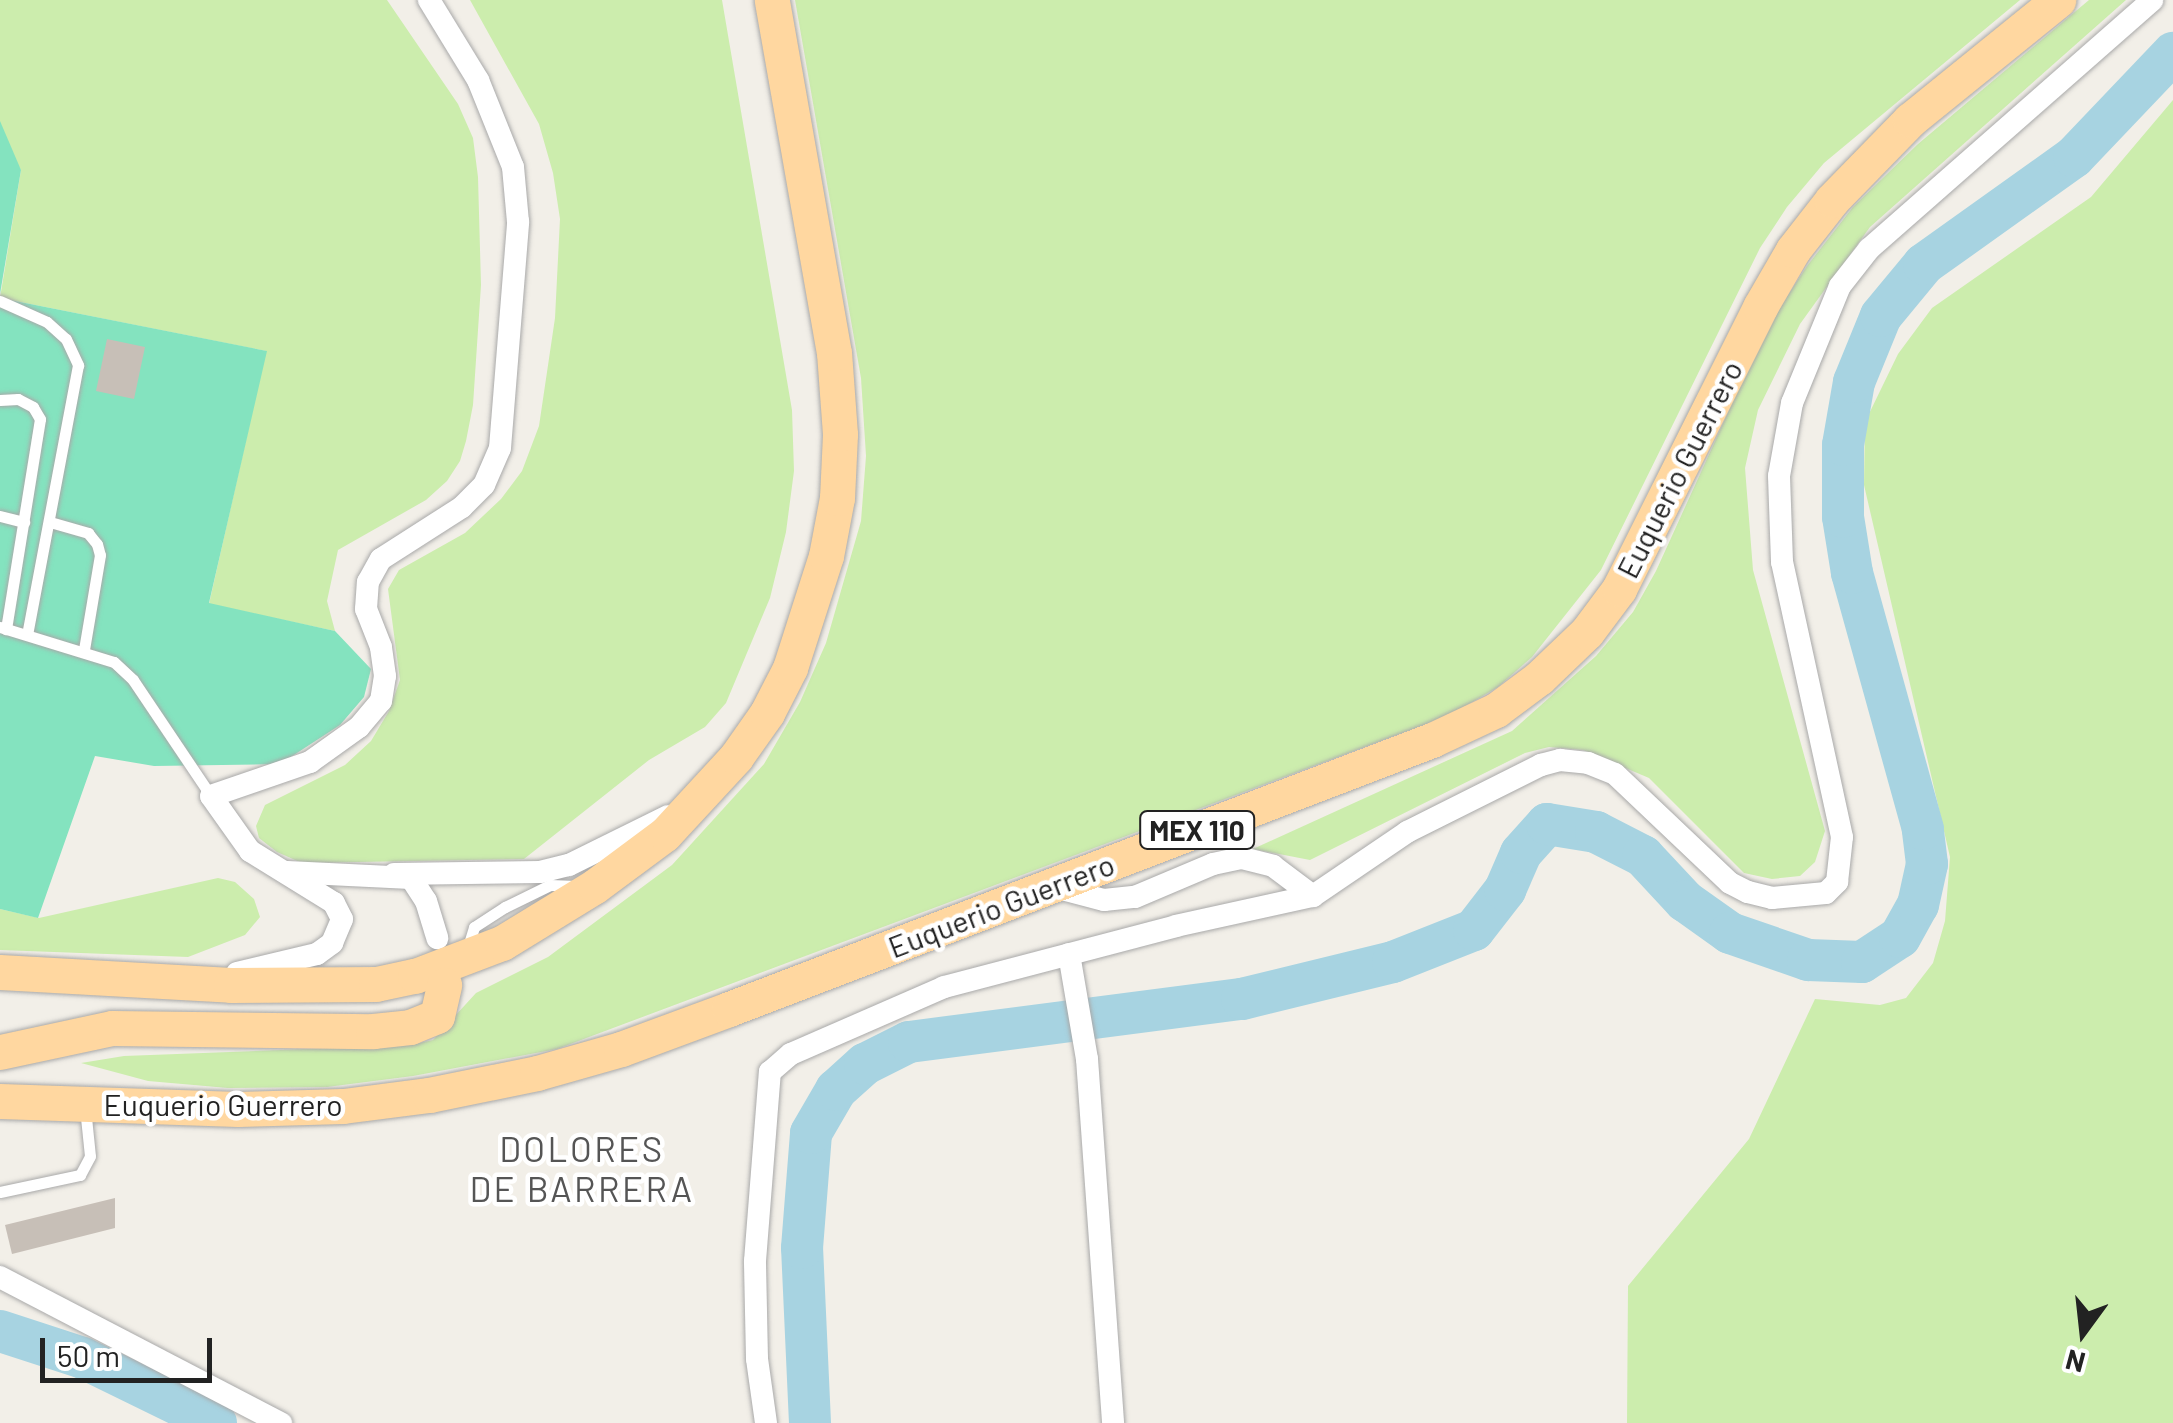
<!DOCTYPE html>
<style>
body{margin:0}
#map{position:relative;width:2173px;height:1423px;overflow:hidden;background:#f2efe8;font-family:Barlow,sans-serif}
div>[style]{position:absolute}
.grass>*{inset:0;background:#ccedad}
.pitch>*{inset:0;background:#84e3bf}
.river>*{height:42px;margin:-21px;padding:0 21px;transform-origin:21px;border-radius:21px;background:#a7d3e1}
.building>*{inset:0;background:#c7bfb7}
.roads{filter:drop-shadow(0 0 2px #a9a9a9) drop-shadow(0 0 2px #a9a9a9)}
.service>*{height:11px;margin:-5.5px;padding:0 5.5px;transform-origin:5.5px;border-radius:5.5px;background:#fff}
.minor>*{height:22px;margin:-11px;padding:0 11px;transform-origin:11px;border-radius:11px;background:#fff}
.primary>*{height:35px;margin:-17.5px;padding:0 17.5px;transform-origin:17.5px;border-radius:17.5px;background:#ffd7a0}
span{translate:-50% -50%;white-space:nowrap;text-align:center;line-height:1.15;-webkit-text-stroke:9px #fff;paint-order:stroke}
.shield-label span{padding:2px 8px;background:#fff;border:2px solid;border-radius:8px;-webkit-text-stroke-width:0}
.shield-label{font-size:28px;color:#222;font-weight:700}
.street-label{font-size:30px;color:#222}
.quarter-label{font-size:35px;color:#555;letter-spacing:2.5px}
.north{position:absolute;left:2033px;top:1283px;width:100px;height:100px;-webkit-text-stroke:8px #fff;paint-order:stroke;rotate:195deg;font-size:28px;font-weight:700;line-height:40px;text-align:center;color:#222}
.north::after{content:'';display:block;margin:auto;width:35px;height:45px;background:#222;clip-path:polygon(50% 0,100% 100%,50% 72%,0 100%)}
.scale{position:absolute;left:40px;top:1338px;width:172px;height:45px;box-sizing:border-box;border:5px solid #222;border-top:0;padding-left:12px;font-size:30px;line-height:35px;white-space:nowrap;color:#222;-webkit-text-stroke:8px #fff;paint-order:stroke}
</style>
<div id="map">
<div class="grass">
<div style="clip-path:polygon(0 0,387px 0,458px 104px,473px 138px,478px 177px,481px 285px,473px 405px,466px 441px,460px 461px,447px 481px,426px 500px,338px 550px,327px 601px,335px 631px,209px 604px,266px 351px,0 298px,21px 170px,0 135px)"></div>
<div style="clip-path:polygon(470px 0,722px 0,792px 410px,794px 471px,786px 532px,770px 598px,726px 703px,705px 727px,649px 760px,524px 859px,302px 863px,277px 852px,259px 838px,256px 826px,265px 805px,345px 765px,371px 741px,389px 711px,400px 680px,388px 589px,399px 570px,465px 533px,501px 499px,522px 471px,539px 426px,555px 318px,560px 219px,553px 173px,539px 124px)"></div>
<div style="clip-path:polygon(795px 0,2020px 0,1824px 163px,1787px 207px,1760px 248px,1601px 570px,1532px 657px,1498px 687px,1450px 715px,557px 1049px,413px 1076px,327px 1087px,228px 1088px,148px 1081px,81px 1063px,124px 1056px,410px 1045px,433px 1040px,476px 993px,548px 957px,672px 865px,764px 764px,800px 702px,826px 643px,861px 521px,866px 456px,861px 378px)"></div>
<div style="clip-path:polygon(2089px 0,2126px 0,1870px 227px,1800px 324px,1758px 410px,1745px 468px,1753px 570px,1825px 831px,1815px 862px,1800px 876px,1772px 879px,1744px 873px,1649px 778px,1583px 750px,1549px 747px,1525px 753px,1310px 860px,1253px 849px,1512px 731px,1596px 656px,1633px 612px,1656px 571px,1766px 329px,1807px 266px,1853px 207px,1918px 144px)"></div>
<div style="clip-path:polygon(2173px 100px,2173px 1423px,1627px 1423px,1628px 1286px,1749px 1139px,1815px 999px,1880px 1005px,1906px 998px,1933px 963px,1945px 921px,1950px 857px,1864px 485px,1865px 422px,1898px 354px,1932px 308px,2091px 197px)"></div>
<div style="clip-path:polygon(218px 878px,235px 882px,254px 899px,260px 917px,245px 935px,188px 957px,0 950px,0 909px,39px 918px)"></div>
</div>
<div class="pitch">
<div style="clip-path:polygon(0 121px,21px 170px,0 294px)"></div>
<div style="clip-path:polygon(0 298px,267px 351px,209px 603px,335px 631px,371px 669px,364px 697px,340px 725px,280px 764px,154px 766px,95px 756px,38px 918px,0 909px)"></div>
</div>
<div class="river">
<div style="left:0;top:1331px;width:87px;rotate:18deg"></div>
<div style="left:83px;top:1358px;width:148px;rotate:26deg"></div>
<div style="left:810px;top:1423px;width:175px;rotate:-92.6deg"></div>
<div style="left:802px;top:1248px;width:115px;rotate:-85.5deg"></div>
<div style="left:811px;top:1133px;width:50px;rotate:-59.8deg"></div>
<div style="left:836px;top:1090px;width:39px;rotate:-42deg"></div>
<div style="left:865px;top:1064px;width:49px;rotate:-26.6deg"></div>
<div style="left:909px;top:1042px;width:336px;rotate:-7.4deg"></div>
<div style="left:1242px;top:999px;width:155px;rotate:-13.8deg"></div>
<div style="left:1393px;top:962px;width:87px;rotate:-21.6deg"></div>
<div style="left:1474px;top:930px;width:51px;rotate:-52.2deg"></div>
<div style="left:1505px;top:890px;width:40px;rotate:-66.6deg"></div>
<div style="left:1521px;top:853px;width:39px;rotate:-48deg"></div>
<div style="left:1547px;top:824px;width:50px;rotate:9.3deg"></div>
<div style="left:1596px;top:832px;width:53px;rotate:27.1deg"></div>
<div style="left:1643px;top:856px;width:62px;rotate:47deg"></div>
<div style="left:1685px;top:901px;width:55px;rotate:35.4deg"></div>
<div style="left:1730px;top:933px;width:83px;rotate:19.1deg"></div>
<div style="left:1808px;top:960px;width:54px;rotate:2.1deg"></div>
<div style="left:1862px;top:962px;width:45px;rotate:-33.3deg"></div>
<div style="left:1900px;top:937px;width:37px;rotate:-61deg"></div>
<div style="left:1918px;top:905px;width:42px;rotate:-77.6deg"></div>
<div style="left:1927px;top:864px;width:35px;rotate:-97deg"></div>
<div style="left:1923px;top:829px;width:266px;rotate:-105.5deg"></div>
<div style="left:1852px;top:573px;width:57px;rotate:-99.1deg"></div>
<div style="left:1843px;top:517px;width:72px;rotate:-90deg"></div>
<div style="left:1843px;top:445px;width:64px;rotate:-80.1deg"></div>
<div style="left:1854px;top:382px;width:71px;rotate:-67.8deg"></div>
<div style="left:1881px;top:316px;width:67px;rotate:-50.4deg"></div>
<div style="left:1924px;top:264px;width:184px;rotate:-35.5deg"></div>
<div style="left:2074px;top:157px;width:144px;rotate:-46.4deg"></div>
</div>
<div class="building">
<div style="clip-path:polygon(107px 339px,145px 347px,134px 399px,96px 391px)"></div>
<div style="clip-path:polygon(115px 1198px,115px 1228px,12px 1254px,5px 1225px)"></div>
</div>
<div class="roads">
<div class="service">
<div style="left:0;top:301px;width:51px;rotate:24.1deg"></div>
<div style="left:47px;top:322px;width:25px;rotate:42deg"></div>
<div style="left:66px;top:339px;width:29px;rotate:65deg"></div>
<div style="left:78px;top:365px;width:274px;rotate:100.7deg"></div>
<div style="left:0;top:400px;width:18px;rotate:-3deg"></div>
<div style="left:18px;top:399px;width:17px;rotate:28deg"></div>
<div style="left:33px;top:407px;width:14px;rotate:60deg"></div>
<div style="left:40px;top:419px;width:213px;rotate:99.2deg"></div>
<div style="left:0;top:516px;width:25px;rotate:14deg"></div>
<div style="left:50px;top:522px;width:40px;rotate:16deg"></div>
<div style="left:88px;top:533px;width:14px;rotate:51deg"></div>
<div style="left:97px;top:544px;width:11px;rotate:75deg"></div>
<div style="left:100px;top:555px;width:96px;rotate:99.6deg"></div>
<div style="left:0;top:627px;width:119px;rotate:17.1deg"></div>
<div style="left:114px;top:662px;width:26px;rotate:43deg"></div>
<div style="left:133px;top:680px;width:140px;rotate:56.1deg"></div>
<div style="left:467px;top:950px;width:24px;rotate:-73deg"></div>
<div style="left:474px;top:927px;width:37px;rotate:-33deg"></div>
<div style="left:505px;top:907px;width:50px;rotate:-26.1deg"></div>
<div style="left:550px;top:885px;width:25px;rotate:2deg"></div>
<div style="left:0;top:1192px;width:82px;rotate:-12deg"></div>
<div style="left:80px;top:1175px;width:21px;rotate:-62deg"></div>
<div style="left:90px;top:1156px;width:48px;rotate:-95.9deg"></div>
</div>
<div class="minor">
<div style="left:287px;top:872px;width:124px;rotate:2.8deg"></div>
<div style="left:411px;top:878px;width:27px;rotate:57deg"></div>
<div style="left:426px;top:901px;width:39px;rotate:73deg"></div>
<div style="left:394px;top:874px;width:146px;rotate:-0.8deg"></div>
<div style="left:540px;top:872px;width:30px;rotate:-14deg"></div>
<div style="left:569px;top:865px;width:110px;rotate:-26.3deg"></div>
<div style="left:1051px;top:886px;width:55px;rotate:14.8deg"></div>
<div style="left:1104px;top:900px;width:31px;rotate:-6deg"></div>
<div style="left:1135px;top:897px;width:85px;rotate:-22.9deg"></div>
<div style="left:1213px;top:864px;width:30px;rotate:-12deg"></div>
<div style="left:1242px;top:858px;width:32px;rotate:14deg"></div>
<div style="left:1273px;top:866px;width:50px;rotate:36.9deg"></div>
<div style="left:1069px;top:954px;width:107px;rotate:80.3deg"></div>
<div style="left:1087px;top:1059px;width:365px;rotate:85.9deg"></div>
<div style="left:237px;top:973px;width:82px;rotate:-13.4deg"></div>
<div style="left:317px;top:954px;width:19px;rotate:-36deg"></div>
<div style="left:332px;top:943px;width:26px;rotate:-67deg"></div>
<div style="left:342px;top:919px;width:18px;rotate:-117deg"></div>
<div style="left:334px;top:903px;width:99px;rotate:-148.2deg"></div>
<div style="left:250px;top:851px;width:67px;rotate:-125.3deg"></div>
<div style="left:211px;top:796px;width:105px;rotate:-19deg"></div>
<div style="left:310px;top:762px;width:60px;rotate:-35.5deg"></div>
<div style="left:359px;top:727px;width:34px;rotate:-50deg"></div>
<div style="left:381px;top:701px;width:25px;rotate:-81deg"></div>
<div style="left:385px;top:676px;width:29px;rotate:-98deg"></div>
<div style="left:381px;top:647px;width:41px;rotate:-111.5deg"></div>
<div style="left:366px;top:609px;width:27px;rotate:-86deg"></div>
<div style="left:368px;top:582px;width:26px;rotate:-61deg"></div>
<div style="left:381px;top:559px;width:96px;rotate:-32.7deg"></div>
<div style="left:462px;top:507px;width:31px;rotate:-45deg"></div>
<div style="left:484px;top:485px;width:40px;rotate:-66.6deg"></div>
<div style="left:500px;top:448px;width:227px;rotate:-85.4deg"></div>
<div style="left:518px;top:222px;width:55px;rotate:-95.2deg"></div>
<div style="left:513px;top:167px;width:94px;rotate:-111.9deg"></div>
<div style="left:478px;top:80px;width:94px;rotate:-121.5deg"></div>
<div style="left:0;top:1277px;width:317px;rotate:27.5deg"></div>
<div style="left:766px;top:1423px;width:65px;rotate:-98deg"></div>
<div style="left:757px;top:1359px;width:98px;rotate:-91.2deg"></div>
<div style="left:755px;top:1261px;width:190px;rotate:-85.5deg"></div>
<div style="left:770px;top:1072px;width:28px;rotate:-41deg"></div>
<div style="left:791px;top:1054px;width:167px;rotate:-23.6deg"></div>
<div style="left:944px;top:987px;width:240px;rotate:-14.7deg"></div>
<div style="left:1176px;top:926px;width:140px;rotate:-12.4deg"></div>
<div style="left:1313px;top:896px;width:114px;rotate:-34.2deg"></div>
<div style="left:1407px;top:832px;width:150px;rotate:-26.6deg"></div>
<div style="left:1541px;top:765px;width:20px;rotate:-15deg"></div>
<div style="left:1560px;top:760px;width:28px;rotate:6deg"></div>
<div style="left:1588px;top:763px;width:29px;rotate:22deg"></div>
<div style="left:1615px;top:774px;width:158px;rotate:43.5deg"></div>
<div style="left:1730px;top:883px;width:20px;rotate:27deg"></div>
<div style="left:1748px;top:892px;width:25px;rotate:14deg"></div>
<div style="left:1772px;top:898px;width:54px;rotate:-5.3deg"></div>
<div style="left:1826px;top:893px;width:16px;rotate:-45deg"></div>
<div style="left:1837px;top:882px;width:45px;rotate:-83.7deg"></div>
<div style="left:1842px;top:837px;width:281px;rotate:-102.3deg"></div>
<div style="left:1782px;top:562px;width:86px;rotate:-92deg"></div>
<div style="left:1779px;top:476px;width:74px;rotate:-79.9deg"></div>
<div style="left:1792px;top:403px;width:126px;rotate:-67.7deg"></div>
<div style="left:1840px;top:286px;width:47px;rotate:-51.9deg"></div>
<div style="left:1869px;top:249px;width:377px;rotate:-41.3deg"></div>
</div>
<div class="primary">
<div style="left:0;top:972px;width:231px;rotate:3.2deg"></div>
<div style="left:231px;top:985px;width:145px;rotate:-0.4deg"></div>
<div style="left:376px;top:984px;width:40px;rotate:-12deg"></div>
<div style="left:415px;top:976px;width:93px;rotate:-20.8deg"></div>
<div style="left:502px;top:943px;width:109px;rotate:-31.5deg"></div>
<div style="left:595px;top:886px;width:87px;rotate:-36.6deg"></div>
<div style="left:665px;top:834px;width:105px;rotate:-47.3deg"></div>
<div style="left:736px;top:757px;width:54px;rotate:-54.8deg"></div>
<div style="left:767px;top:713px;width:51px;rotate:-62.9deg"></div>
<div style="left:790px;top:668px;width:118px;rotate:-72.2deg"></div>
<div style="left:826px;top:556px;width:59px;rotate:-79.3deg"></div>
<div style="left:837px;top:498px;width:64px;rotate:-87.3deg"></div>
<div style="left:840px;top:434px;width:81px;rotate:-94.2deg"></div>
<div style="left:834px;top:353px;width:358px;rotate:-100deg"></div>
<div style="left:0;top:1052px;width:115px;rotate:-12.1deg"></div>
<div style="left:112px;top:1028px;width:261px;rotate:0.7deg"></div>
<div style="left:373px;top:1031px;width:37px;rotate:-6deg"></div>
<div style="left:410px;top:1027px;width:29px;rotate:-22deg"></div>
<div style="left:437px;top:1016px;width:32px;rotate:-77deg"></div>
<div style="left:0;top:1101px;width:238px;rotate:1.9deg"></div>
<div style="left:238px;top:1109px;width:105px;rotate:-1.6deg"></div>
<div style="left:343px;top:1106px;width:87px;rotate:-7.3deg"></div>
<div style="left:429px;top:1095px;width:110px;rotate:-11.5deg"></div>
<div style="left:537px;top:1073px;width:87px;rotate:-15.9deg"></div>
<div style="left:621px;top:1049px;width:115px;rotate:-20.3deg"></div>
<div style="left:729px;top:1009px;width:753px;rotate:-20.94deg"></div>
<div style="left:1432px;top:740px;width:71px;rotate:-25.1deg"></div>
<div style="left:1496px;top:710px;width:54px;rotate:-36.7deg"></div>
<div style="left:1539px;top:678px;width:66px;rotate:-43.8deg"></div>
<div style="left:1587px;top:632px;width:54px;rotate:-53.3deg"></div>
<div style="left:1619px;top:589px;width:315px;rotate:-63.4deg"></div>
<div style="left:1760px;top:307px;width:66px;rotate:-59.9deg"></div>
<div style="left:1793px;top:250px;width:63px;rotate:-52deg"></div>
<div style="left:1832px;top:200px;width:112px;rotate:-45.7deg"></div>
<div style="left:1910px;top:120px;width:191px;rotate:-39deg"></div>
</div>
</div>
<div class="shield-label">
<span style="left:1197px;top:830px">MEX 110</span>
</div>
<div class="street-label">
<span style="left:1679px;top:469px;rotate:-63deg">Euquerio Guerrero</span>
<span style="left:1001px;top:905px;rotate:-21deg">Euquerio Guerrero</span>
<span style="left:223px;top:1104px">Euquerio Guerrero</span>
</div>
<div class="quarter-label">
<span style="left:582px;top:1168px">DOLORES<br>DE BARRERA</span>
</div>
<div class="north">N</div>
<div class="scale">50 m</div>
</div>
